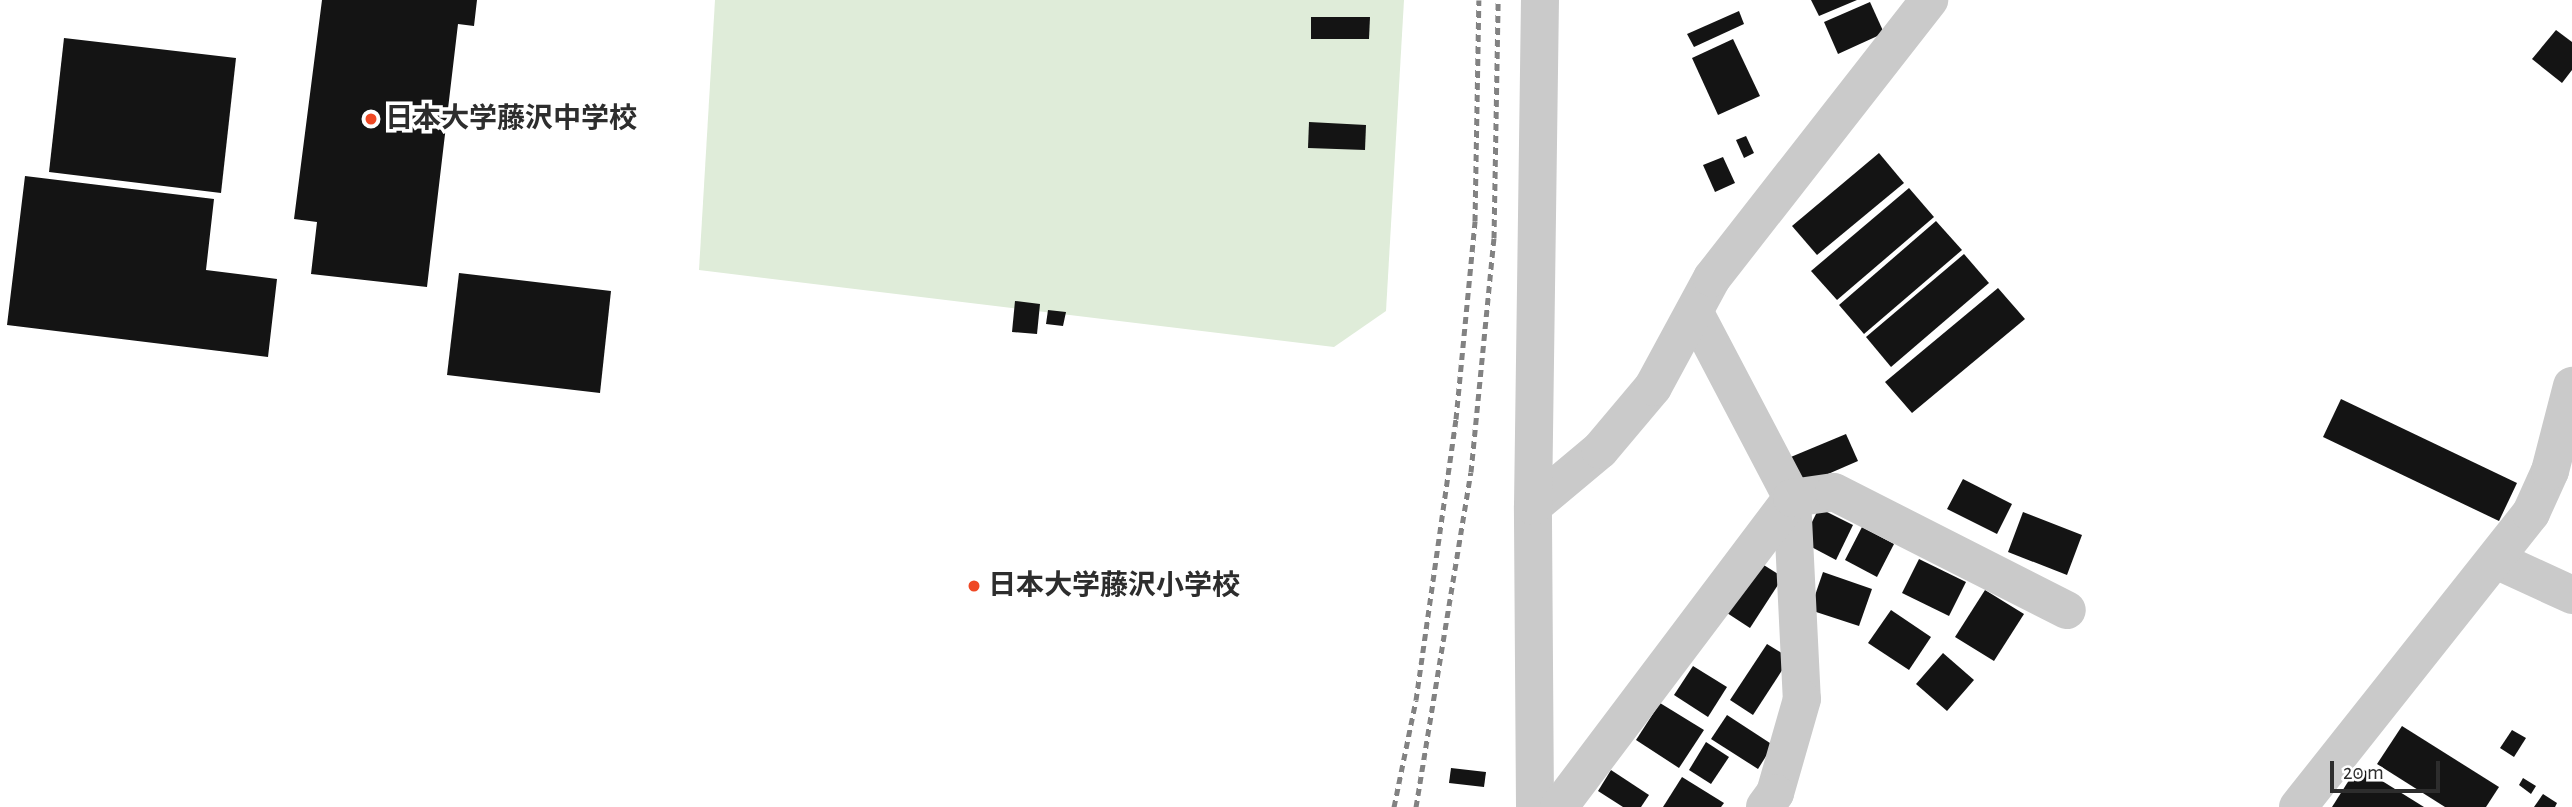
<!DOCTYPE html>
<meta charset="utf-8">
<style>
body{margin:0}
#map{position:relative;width:2572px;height:807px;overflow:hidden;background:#fff;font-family:"Alegreya Sans","Noto Sans JP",sans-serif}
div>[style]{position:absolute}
.green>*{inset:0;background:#dfecd9}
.building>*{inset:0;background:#141414}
.minor>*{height:38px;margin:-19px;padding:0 19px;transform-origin:19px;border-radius:19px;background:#cacaca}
.rail>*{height:5px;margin-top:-2.5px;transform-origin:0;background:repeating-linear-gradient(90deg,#828282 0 7px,transparent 0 12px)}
.dots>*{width:19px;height:19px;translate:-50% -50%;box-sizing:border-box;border:4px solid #fff;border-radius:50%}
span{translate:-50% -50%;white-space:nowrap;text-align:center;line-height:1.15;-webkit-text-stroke:7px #fff;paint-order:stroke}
.poi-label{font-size:28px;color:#2d2d2d;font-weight:700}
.left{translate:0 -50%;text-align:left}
.scale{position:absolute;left:2330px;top:761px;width:110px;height:32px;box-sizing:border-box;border:4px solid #2d2d2d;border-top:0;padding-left:9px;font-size:21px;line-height:24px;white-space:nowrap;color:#2d2d2d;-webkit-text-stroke:5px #fff;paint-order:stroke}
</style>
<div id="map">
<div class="green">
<div style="clip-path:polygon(715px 0,1404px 0,1386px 311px,1334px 347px,699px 270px)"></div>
</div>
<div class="building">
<div style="clip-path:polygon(322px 0,477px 0,474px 26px,458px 24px,427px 287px,311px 274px,317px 222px,294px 219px)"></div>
<div style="clip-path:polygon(1811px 0,1857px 0,1819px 16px)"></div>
<div style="clip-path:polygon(1870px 2px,1884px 33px,1838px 54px,1824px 22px)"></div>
<div style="clip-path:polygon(1739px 11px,1744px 24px,1694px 47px,1687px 34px)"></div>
<div style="clip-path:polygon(1311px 17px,1370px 17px,1369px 39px,1311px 39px)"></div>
<div style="clip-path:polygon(2556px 30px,2572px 42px,2572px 70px,2562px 83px,2532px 59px)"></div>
<div style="clip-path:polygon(64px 38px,236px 58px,221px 193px,49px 172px)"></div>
<div style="clip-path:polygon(1733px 39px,1760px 96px,1718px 115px,1692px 58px)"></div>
<div style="clip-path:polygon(1309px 122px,1366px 125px,1365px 150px,1308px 148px)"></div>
<div style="clip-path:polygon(1746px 136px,1754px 153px,1744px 158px,1736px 140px)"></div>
<div style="clip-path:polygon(1879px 153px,1904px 183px,1817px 255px,1792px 226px)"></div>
<div style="clip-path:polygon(1723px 157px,1735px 183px,1715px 192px,1703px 165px)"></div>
<div style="clip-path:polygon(25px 176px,214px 199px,206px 270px,277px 279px,268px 357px,7px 325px)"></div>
<div style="clip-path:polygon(1909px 188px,1934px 217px,1837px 300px,1811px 271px)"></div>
<div style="clip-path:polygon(1936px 221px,1962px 250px,1864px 334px,1839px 305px)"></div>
<div style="clip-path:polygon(1964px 254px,1989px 283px,1891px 367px,1866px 337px)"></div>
<div style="clip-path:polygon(459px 273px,611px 291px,600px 393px,447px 375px)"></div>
<div style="clip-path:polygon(1998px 288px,2025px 319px,1912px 413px,1885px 382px)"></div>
<div style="clip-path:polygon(1015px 301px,1040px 304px,1037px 334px,1012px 332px)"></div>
<div style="clip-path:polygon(1048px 310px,1066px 312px,1063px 326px,1046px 324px)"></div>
<div style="clip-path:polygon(2341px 399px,2517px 483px,2499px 521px,2323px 437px)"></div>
<div style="clip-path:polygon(1846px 434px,1858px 461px,1798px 487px,1786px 459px)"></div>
<div style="clip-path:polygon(1963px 479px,2012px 504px,1997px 534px,1947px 509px)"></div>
<div style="clip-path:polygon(1819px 508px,1853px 525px,1836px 560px,1802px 542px)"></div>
<div style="clip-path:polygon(2023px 512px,2082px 535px,2067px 575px,2008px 552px)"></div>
<div style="clip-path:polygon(1862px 527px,1894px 544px,1877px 577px,1845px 560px)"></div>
<div style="clip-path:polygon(1919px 559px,1966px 582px,1949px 616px,1902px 593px)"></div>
<div style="clip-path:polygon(1759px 562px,1783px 577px,1750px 628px,1727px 613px)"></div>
<div style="clip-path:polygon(1823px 572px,1872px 589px,1859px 626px,1810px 610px)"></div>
<div style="clip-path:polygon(1985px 590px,2024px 614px,1994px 661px,1955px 637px)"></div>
<div style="clip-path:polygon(1891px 610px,1931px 637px,1909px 670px,1868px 643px)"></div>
<div style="clip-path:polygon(1767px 644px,1790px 658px,1753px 715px,1730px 700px)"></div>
<div style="clip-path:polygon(1943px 653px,1974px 680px,1947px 711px,1916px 684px)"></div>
<div style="clip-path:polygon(1693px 666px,1727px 687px,1708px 717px,1674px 695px)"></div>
<div style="clip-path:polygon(1660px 703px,1704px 730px,1679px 768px,1636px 740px)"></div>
<div style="clip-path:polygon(1727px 715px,1773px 745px,1758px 769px,1711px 739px)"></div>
<div style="clip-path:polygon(2402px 726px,2499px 787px,2486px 807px,2445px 807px,2377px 764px)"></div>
<div style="clip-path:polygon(2512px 730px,2526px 738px,2514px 757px,2500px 748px)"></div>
<div style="clip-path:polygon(1706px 742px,1729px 757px,1711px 784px,1689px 770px)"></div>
<div style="clip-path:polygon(2358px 766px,2424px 807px,2332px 807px)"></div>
<div style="clip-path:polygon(1451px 768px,1486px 772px,1484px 787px,1449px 783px)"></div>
<div style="clip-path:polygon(1611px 770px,1649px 795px,1641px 807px,1623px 807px,1598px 791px)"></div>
<div style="clip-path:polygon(1682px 777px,1724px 803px,1721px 807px,1663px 807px)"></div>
<div style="clip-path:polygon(2523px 778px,2536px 786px,2531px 794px,2519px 785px)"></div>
<div style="clip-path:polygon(2543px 794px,2557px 803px,2555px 807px,2534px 807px)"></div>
</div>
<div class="minor">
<div style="left:1695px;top:313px;width:209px;rotate:62.3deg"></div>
<div style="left:1792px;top:498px;width:201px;rotate:87.2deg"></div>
<div style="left:1802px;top:699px;width:98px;rotate:106deg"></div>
<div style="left:1775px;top:793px;width:17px;rotate:126deg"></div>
<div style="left:1533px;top:506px;width:87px;rotate:-39.9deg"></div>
<div style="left:1600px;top:450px;width:82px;rotate:-49.9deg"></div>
<div style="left:1653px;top:387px;width:124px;rotate:-61.6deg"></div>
<div style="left:1712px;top:278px;width:353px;rotate:-52deg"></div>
<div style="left:2496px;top:560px;width:84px;rotate:24.7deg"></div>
<div style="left:1535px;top:807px;width:301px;rotate:-90.4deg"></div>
<div style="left:1533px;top:506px;width:506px;rotate:-89.21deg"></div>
<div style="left:1559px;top:807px;width:387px;rotate:-53deg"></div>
<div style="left:1792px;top:498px;width:42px;rotate:-8.1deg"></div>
<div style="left:1834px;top:492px;width:261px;rotate:26.9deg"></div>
<div style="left:2298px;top:807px;width:375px;rotate:-51.6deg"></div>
<div style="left:2531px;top:513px;width:46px;rotate:-65.7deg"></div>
<div style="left:2550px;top:471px;width:88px;rotate:-75.5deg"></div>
</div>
<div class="rail">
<div style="left:1394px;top:807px;width:109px;rotate:-78.4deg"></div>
<div style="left:1416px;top:700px;width:284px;rotate:-81.9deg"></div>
<div style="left:1456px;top:419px;width:199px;rotate:-84.5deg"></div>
<div style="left:1475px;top:221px;width:221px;rotate:-89deg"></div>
<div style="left:1416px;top:807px;width:339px;rotate:-80.7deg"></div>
<div style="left:1471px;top:472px;width:235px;rotate:-84.4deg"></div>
<div style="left:1494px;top:238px;width:238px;rotate:-89deg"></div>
</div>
<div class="dots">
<div style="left:371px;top:119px;background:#ef4824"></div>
<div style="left:974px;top:586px;background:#ef4824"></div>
</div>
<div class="poi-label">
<span class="left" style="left:385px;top:119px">日本大学藤沢中学校</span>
<span class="left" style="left:988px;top:586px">日本大学藤沢小学校</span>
</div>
<div class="scale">20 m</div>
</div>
